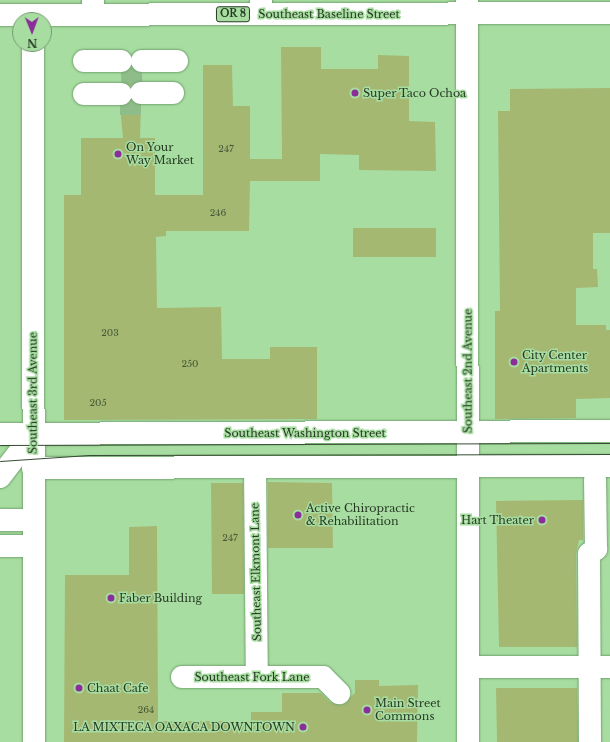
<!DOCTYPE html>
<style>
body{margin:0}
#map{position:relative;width:610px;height:742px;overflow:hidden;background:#a8dda2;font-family:"Libre Baskerville",serif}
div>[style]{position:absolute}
.building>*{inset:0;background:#a4b872}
.round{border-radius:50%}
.minor-tunnel>*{height:22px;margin-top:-11px;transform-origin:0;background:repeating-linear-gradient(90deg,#8ebd89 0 22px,transparent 0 33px)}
.roads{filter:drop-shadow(0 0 1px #70a26b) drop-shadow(0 0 1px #70a26b)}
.minor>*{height:22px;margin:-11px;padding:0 11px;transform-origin:11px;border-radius:11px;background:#fff}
.highway>*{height:22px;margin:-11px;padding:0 11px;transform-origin:11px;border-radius:11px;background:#fff}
.tram>*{height:1px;margin:-0.5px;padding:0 0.5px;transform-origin:0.5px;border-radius:0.5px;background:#354d32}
.dots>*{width:11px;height:11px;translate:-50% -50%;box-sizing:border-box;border:2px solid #a8dda2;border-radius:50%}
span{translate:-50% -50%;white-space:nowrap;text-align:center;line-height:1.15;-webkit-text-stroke:3px #a8dda2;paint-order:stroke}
.number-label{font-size:9px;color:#465a38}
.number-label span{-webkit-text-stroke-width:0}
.shield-label span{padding:1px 3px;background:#a8dda2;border:1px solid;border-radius:3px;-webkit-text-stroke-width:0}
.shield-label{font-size:10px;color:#263b24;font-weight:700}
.street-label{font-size:11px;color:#263b24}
.poi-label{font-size:11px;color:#263b24}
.left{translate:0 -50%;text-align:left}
.right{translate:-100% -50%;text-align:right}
.north{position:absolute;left:12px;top:12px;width:40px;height:40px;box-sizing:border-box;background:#a8dda2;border:1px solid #749c70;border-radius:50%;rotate:179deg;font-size:11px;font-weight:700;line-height:16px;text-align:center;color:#263b24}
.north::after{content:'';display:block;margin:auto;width:14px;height:18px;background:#8a2e99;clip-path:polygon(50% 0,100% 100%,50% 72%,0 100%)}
</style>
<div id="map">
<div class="building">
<div style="clip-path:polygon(281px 47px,321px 47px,321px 69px,378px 69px,378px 55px,409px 56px,409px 121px,435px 122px,436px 171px,359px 170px,359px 155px,320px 154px,320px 181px,250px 181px,249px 231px,166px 231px,166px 236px,156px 237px,157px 308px,221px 307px,222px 359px,270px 359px,270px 347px,317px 347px,317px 419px,64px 420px,64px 195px,81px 195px,81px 138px,123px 138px,120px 106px,132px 101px,141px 106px,140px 138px,155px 138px,155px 195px,203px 195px,203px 65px,232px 65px,233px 106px,250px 106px,250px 159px,282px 159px)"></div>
<div class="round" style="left:122px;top:68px;width:18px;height:18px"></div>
<div style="clip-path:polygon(610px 88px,610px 233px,593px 233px,593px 269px,597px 269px,598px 287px,576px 288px,576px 325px,606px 325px,606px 330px,610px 330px,610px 398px,576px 399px,576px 418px,495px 419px,495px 311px,500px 311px,498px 111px,510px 111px,510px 89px)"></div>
<div style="clip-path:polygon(353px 228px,436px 228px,436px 257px,353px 257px)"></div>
<div style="clip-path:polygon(268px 482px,332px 483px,333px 548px,268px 548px)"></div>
<div style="clip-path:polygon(211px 483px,243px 483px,244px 594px,212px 594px)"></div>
<div style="clip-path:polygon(583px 500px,583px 540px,579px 540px,576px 554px,577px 647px,499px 647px,496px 501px)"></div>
<div style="clip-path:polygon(157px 526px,158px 721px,251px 721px,251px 712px,282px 712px,282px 693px,321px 693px,330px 702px,342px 705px,355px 693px,355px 680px,379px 680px,379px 686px,418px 685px,417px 742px,64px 742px,65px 575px,129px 575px,129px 527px)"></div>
<div style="clip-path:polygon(496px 688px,577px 688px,578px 742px,497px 742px)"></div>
</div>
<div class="minor-tunnel">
<div style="left:121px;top:74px;width:21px;rotate:-3deg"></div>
<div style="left:120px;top:104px;width:21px"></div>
</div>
<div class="roads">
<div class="minor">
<div style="left:93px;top:0;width:15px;rotate:90deg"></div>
<div style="left:467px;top:0;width:742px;rotate:89.92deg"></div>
<div style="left:261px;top:14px;width:14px;rotate:-90deg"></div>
<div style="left:33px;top:44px;width:698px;rotate:89.92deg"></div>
<div style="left:84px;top:61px;width:37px"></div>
<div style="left:142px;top:61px;width:35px"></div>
<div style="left:141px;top:93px;width:32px"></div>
<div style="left:84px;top:94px;width:37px"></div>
<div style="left:0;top:434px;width:610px;rotate:-0.28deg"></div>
<div style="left:255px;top:467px;width:210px;rotate:89.5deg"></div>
<div style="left:33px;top:468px;width:577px;rotate:-0.2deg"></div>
<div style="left:0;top:477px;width:54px;rotate:-52.5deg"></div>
<div style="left:0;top:520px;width:34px"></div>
<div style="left:0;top:546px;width:34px"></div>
<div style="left:468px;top:667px;width:142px"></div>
<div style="left:182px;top:677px;width:141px"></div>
<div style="left:323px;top:677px;width:23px;rotate:45deg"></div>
<div style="left:590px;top:742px;width:188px;rotate:-90.3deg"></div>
<div style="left:589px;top:554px;width:9px;rotate:-36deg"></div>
<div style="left:596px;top:549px;width:69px;rotate:-90.8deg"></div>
</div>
<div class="highway">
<div style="left:0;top:15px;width:610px;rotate:-0.19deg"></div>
</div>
</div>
<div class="tram">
<div style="left:0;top:445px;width:610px;rotate:-0.19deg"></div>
<div style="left:0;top:461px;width:89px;rotate:-3.9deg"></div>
<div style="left:89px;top:455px;width:521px;rotate:-0.11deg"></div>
</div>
<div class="dots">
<div style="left:355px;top:93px;background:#8a2e99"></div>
<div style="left:118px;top:154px;background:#8a2e99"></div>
<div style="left:514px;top:362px;background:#8a2e99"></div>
<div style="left:298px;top:515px;background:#8a2e99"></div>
<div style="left:542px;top:520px;background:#8a2e99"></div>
<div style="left:111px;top:598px;background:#8a2e99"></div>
<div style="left:79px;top:688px;background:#8a2e99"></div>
<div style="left:367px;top:710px;background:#8a2e99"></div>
<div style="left:303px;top:727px;background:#8a2e99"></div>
</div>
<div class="number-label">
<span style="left:226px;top:149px">247</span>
<span style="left:218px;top:213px">246</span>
<span style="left:110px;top:333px">203</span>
<span style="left:190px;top:364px">250</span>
<span style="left:98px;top:403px">205</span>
<span style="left:230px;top:538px">247</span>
<span style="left:146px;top:710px">264</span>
</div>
<div class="shield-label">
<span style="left:233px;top:14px">OR 8</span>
</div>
<div class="street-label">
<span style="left:329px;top:14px">Southeast Baseline Street</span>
<span style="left:468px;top:371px;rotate:-90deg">Southeast 2nd Avenue</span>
<span style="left:33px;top:393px;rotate:-90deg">Southeast 3rd Avenue</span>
<span style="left:305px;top:433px">Southeast Washington Street</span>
<span style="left:256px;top:572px;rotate:-91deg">Southeast Elkmont Lane</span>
<span style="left:252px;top:677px">Southeast Fork Lane</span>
</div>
<div class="poi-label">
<span class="left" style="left:363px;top:93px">Super Taco Ochoa</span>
<span class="left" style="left:126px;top:154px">On Your<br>Way Market</span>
<span class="left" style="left:522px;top:362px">City Center<br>Apartments</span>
<span class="left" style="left:306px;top:515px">Active Chiropractic<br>&amp; Rehabilitation</span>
<span class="right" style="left:534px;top:520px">Hart Theater</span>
<span class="left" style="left:119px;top:598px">Faber Building</span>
<span class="left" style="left:87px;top:688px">Chaat Cafe</span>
<span class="left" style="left:375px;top:710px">Main Street<br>Commons</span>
<span class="right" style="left:295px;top:727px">LA MIXTECA OAXACA DOWNTOWN</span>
</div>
<div class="north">N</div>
</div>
